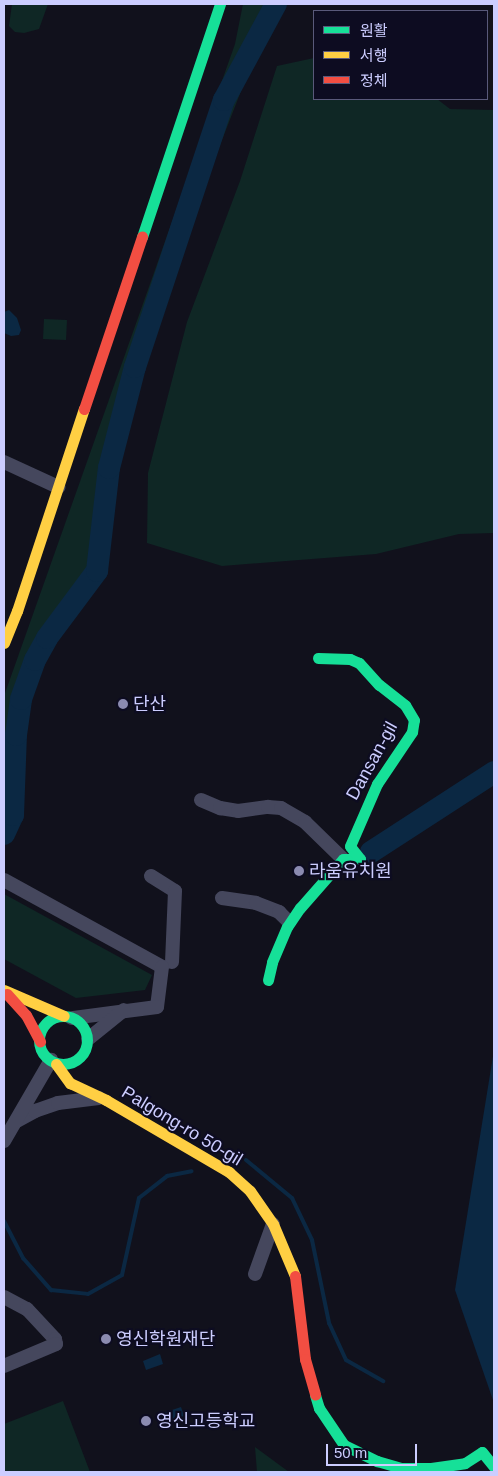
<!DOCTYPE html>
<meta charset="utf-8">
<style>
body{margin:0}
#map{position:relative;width:498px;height:1476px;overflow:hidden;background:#11111c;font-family:Helvetica,"Noto Sans KR",sans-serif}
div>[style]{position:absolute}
.green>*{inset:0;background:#0f2725}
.water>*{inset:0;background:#0b2843}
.stream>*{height:4px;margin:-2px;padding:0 2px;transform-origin:2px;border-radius:2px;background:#0b2843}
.river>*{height:22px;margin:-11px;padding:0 11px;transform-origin:11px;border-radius:11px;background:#0b2843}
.street>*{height:14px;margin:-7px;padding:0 7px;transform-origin:7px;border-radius:7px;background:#45475d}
.fast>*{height:11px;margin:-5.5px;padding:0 5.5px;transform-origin:5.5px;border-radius:5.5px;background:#16e098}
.fast>.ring{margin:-5.5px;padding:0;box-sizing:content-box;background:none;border:11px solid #16e098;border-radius:50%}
.slow>*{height:11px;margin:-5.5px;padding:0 5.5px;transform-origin:5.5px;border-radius:5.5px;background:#ffcf43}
.jam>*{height:11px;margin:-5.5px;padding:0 5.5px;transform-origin:5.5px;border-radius:5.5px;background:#f24e42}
.dots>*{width:14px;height:14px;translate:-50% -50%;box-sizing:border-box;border:2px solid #0d0c21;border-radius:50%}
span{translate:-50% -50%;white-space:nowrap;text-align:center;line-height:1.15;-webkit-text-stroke:4.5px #0d0c21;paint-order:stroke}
.poi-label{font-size:18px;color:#cccdff}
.left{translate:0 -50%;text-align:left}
.street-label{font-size:18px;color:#cccdff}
.frame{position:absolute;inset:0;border:5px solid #cccdff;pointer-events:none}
.legend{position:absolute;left:313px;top:10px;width:175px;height:90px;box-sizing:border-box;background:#0d0c21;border:1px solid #59597a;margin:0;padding:6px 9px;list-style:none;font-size:15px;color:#cccdff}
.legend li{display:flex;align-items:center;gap:10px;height:25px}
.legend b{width:25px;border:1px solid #59597a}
.scale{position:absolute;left:326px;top:1444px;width:91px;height:22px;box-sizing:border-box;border:2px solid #cccdff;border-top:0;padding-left:6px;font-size:15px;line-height:18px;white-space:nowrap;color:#cccdff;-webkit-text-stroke:4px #0d0c21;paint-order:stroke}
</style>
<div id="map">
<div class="green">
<div style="clip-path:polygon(12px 4px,48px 4px,39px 29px,24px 33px,15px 32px,9px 26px)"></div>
<div style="clip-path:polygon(243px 4px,275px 4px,160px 299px,94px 564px,27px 658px,10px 728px,9px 809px,4px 806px,4px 696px,235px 44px)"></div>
<div style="clip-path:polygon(314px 58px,314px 99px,437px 99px,450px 109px,494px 110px,494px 533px,459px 534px,376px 554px,222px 566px,147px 543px,148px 473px,187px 322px,240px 181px,277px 66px)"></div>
<div style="clip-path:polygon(44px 319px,67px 320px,66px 340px,43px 339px)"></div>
<div style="clip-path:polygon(4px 894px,152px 975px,145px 990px,76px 998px,4px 959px)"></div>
<div style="clip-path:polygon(63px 1401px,90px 1472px,4px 1472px,4px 1424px)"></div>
<div style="clip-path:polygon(255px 1447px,289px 1472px,257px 1472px)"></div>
</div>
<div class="water">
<div style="clip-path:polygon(9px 310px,17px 318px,21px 330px,19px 335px,11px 336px,4px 333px,4px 312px)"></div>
<div style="clip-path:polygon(494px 1050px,494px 1403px,455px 1290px)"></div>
<div style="clip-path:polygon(160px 1354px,163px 1364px,146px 1370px,143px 1361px)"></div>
<div style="clip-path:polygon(181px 1407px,184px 1416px,166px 1422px,163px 1413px)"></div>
</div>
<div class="stream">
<div style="left:246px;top:1160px;width:60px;rotate:39.6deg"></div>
<div style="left:292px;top:1198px;width:47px;rotate:64.5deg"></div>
<div style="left:312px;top:1240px;width:85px;rotate:78.4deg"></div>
<div style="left:329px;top:1323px;width:41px;rotate:65.3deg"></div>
<div style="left:346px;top:1360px;width:43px;rotate:29.6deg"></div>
<div style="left:4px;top:1221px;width:42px;rotate:62.8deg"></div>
<div style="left:23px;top:1258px;width:43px;rotate:48.8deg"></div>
<div style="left:51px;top:1290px;width:37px;rotate:6deg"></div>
<div style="left:88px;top:1294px;width:39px;rotate:-29deg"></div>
<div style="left:122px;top:1275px;width:79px;rotate:-77.6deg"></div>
<div style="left:139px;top:1198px;width:36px;rotate:-38deg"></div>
<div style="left:167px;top:1176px;width:25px;rotate:-11deg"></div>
</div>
<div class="river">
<div style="left:4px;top:834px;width:21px;rotate:-65deg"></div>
<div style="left:13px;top:815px;width:80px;rotate:-87.9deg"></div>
<div style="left:16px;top:735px;width:36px;rotate:-82deg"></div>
<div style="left:21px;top:699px;width:41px;rotate:-70.3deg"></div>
<div style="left:35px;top:660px;width:25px;rotate:-61deg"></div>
<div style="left:47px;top:638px;width:84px;rotate:-53.3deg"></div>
<div style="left:97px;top:571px;width:104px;rotate:-83.4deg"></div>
<div style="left:109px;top:468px;width:104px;rotate:-75.6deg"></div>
<div style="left:135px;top:367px;width:281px;rotate:-71.6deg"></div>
<div style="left:224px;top:100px;width:109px;rotate:-61.6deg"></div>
<div style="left:371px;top:852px;width:147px;rotate:-33deg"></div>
</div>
<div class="street">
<div style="left:4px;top:462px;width:60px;rotate:24.8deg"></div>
<div style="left:201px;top:800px;width:21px;rotate:23deg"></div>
<div style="left:220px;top:808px;width:18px;rotate:9deg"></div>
<div style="left:238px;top:811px;width:30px;rotate:-8deg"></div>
<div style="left:268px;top:807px;width:13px;rotate:4deg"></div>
<div style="left:281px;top:808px;width:28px;rotate:30deg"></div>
<div style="left:305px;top:822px;width:53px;rotate:44.2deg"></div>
<div style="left:151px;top:876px;width:28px;rotate:32deg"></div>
<div style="left:175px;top:891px;width:71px;rotate:92.4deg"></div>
<div style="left:4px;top:880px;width:180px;rotate:28.8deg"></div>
<div style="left:162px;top:967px;width:40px;rotate:97.1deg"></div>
<div style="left:157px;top:1007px;width:86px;rotate:172.6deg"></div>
<div style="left:222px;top:898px;width:34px;rotate:8deg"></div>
<div style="left:256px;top:903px;width:25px;rotate:21deg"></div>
<div style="left:279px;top:912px;width:14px;rotate:45deg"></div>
<div style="left:88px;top:1039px;width:46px;rotate:-38.9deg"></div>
<div style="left:17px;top:1121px;width:21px;rotate:-29deg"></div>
<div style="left:35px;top:1111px;width:24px;rotate:-19deg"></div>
<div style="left:58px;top:1103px;width:41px;rotate:-7deg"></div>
<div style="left:4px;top:1141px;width:94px;rotate:-59.9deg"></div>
<div style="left:255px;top:1274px;width:53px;rotate:-70.2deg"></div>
<div style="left:4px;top:1297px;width:26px;rotate:28deg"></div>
<div style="left:27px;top:1309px;width:41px;rotate:47deg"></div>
<div style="left:55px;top:1339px;width:5px;rotate:79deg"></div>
<div style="left:56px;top:1344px;width:56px;rotate:157.1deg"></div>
</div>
<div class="fast">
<div style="left:142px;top:237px;width:246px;rotate:-71.5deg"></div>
<div style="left:268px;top:980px;width:18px;rotate:-77deg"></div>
<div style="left:272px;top:962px;width:38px;rotate:-67deg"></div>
<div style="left:287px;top:927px;width:23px;rotate:-56deg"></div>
<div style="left:300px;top:908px;width:65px;rotate:-48.7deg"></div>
<div style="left:343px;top:859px;width:17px"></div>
<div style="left:360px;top:859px;width:16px;rotate:-128deg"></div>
<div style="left:350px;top:846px;width:68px;rotate:-66.5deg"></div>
<div style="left:377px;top:784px;width:63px;rotate:-56.1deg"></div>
<div style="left:412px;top:732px;width:12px;rotate:-81deg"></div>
<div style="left:414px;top:720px;width:17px;rotate:-121deg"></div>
<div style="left:405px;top:705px;width:33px;rotate:-142deg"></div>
<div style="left:379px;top:685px;width:30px;rotate:-132deg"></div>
<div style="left:359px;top:663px;width:10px;rotate:-156deg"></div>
<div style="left:350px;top:659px;width:32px;rotate:-178deg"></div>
<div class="ring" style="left:39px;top:1016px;width:37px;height:37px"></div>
<div style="left:315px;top:1395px;width:14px;rotate:73deg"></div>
<div style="left:319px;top:1408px;width:45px;rotate:56deg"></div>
<div style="left:344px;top:1445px;width:37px;rotate:26deg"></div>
<div style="left:377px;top:1461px;width:26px;rotate:16deg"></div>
<div style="left:402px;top:1468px;width:29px"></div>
<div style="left:431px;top:1468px;width:34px;rotate:-8deg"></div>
<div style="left:465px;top:1463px;width:20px;rotate:-33deg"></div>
<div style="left:482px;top:1452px;width:19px;rotate:51deg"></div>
</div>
<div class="slow">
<div style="left:4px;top:643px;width:35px;rotate:-68deg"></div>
<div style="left:17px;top:611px;width:213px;rotate:-71.7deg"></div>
<div style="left:4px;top:990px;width:65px;rotate:23.4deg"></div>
<div style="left:56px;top:1064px;width:24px;rotate:54deg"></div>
<div style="left:70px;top:1083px;width:40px;rotate:25deg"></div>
<div style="left:106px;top:1100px;width:143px;rotate:30.3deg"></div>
<div style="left:229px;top:1172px;width:28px;rotate:42deg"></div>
<div style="left:250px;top:1191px;width:40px;rotate:55.1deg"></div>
<div style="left:273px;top:1224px;width:56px;rotate:67.1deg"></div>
</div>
<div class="jam">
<div style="left:84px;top:409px;width:182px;rotate:-71.4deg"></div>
<div style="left:7px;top:994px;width:28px;rotate:48deg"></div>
<div style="left:26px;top:1015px;width:30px;rotate:62deg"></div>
<div style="left:295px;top:1276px;width:84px;rotate:83.1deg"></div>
<div style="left:305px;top:1359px;width:37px;rotate:74deg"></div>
</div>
<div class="dots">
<div style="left:123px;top:704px;background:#8b8bb0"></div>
<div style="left:299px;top:871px;background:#8b8bb0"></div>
<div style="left:106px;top:1339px;background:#8b8bb0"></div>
<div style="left:146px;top:1421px;background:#8b8bb0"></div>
</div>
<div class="poi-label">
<span class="left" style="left:133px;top:704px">단산</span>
<span class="left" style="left:309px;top:871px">라움유치원</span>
<span class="left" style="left:116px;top:1339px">영신학원재단</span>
<span class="left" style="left:156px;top:1421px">영신고등학교</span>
</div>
<div class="street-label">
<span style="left:372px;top:761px;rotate:-61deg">Dansan-gil</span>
<span style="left:182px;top:1126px;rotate:31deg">Palgong-ro 50-gil</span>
</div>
<div class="frame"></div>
<ul class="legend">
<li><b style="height:6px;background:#16e098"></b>원활</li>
<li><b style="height:6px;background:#ffcf43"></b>서행</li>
<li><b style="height:6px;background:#f24e42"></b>정체</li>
</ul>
<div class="scale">50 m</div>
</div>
